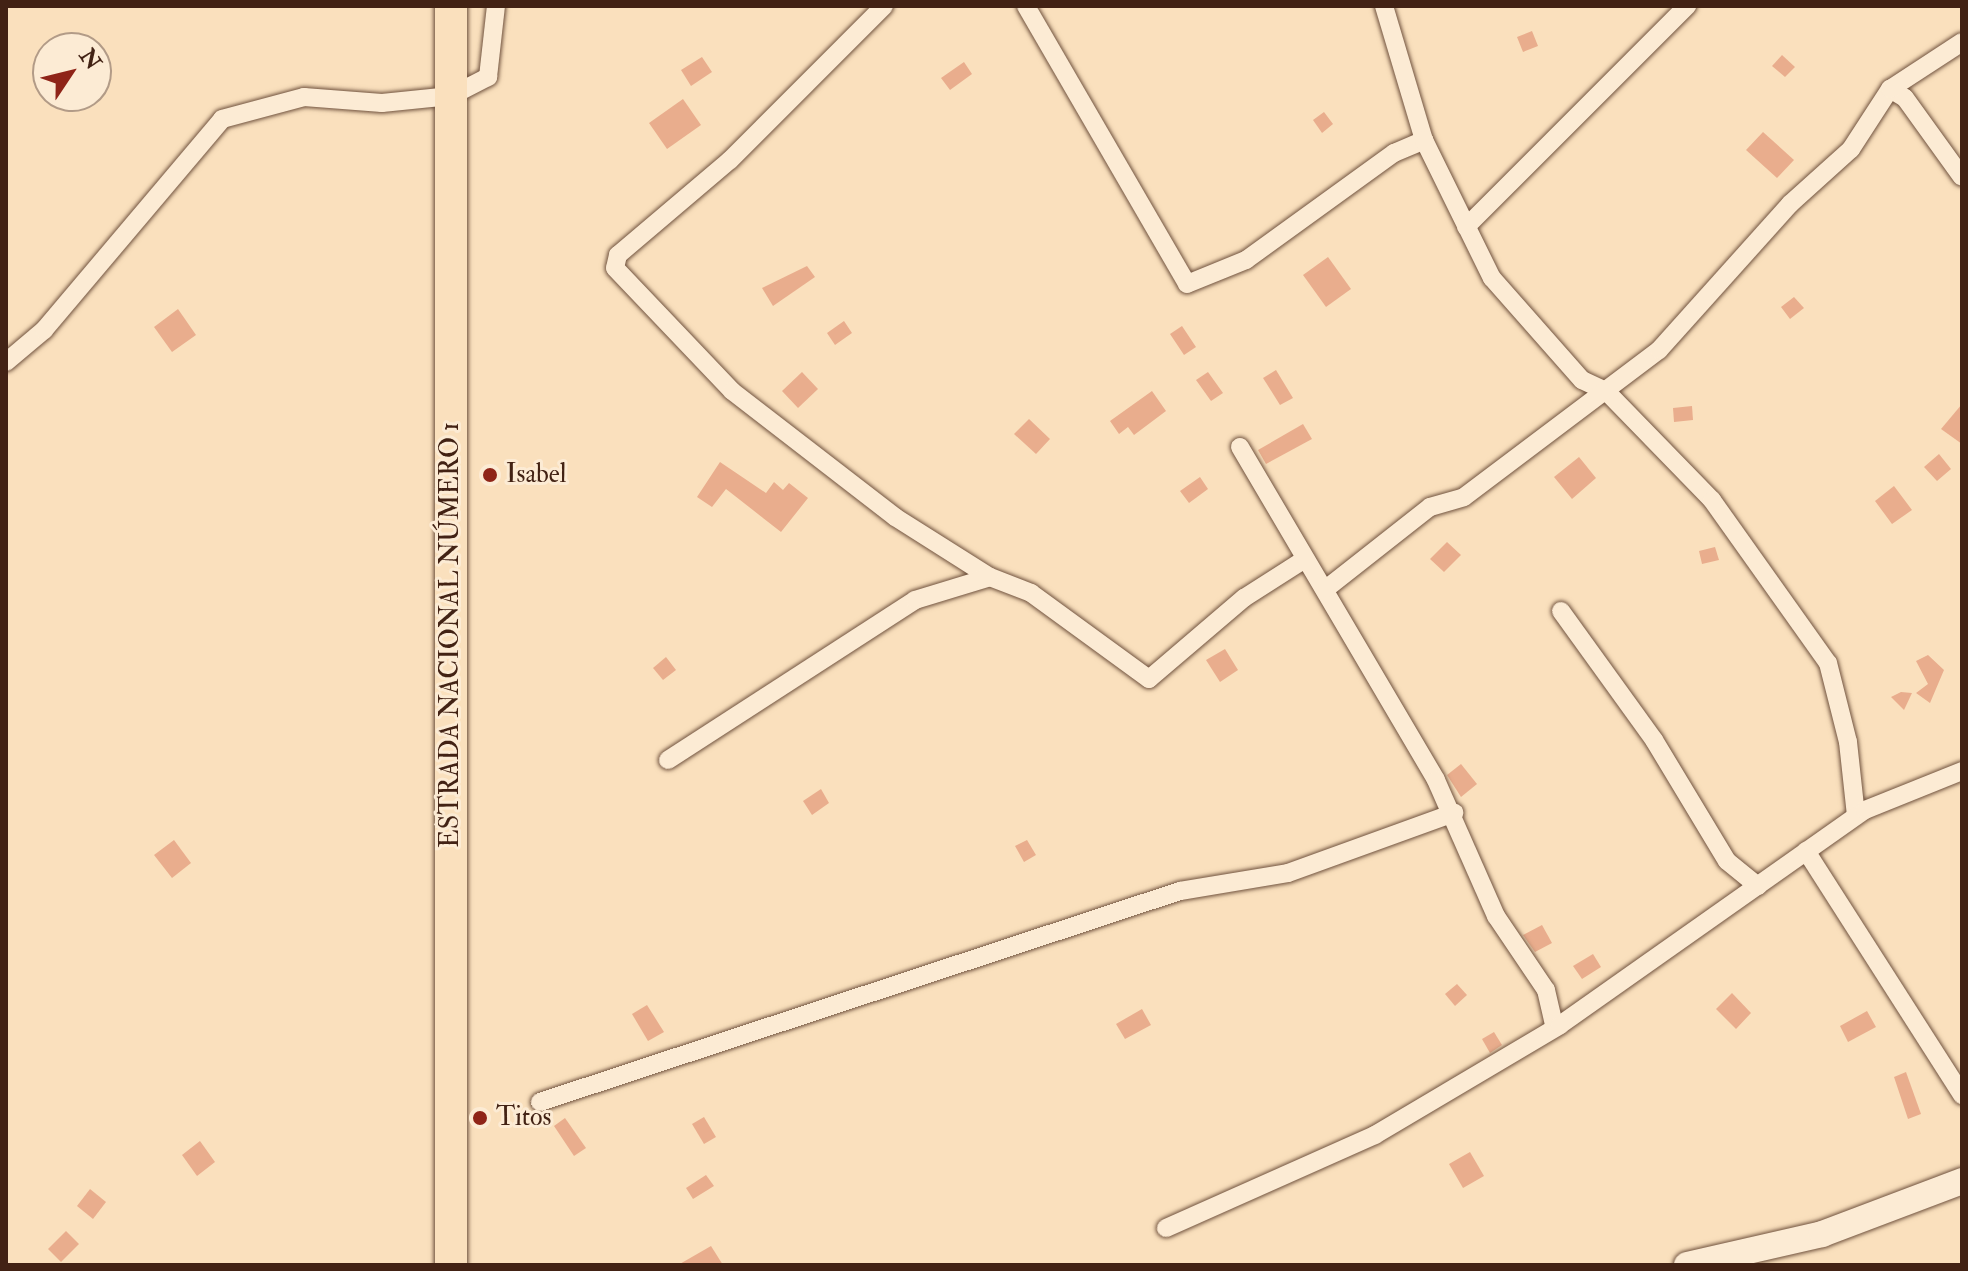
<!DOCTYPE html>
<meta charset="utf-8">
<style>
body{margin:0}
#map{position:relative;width:1968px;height:1271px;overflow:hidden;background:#fae0bd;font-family:"IM FELL Double Pica",serif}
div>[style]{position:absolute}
.building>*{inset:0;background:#e9ad8d}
.roads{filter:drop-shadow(0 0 2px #70523e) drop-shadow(0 0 2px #70523e)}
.street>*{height:18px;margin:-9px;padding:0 9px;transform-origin:9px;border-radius:9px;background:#fcebd4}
.secondary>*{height:26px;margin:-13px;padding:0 13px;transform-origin:13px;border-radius:13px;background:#fcebd4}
.highway>*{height:32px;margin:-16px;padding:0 16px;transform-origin:16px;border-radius:16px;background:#fae0bd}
.dots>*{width:22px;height:22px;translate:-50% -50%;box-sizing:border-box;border:4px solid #fcebd4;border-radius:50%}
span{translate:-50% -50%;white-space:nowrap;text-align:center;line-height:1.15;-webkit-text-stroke:6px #fcebd4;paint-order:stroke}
.poi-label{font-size:26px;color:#422214}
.left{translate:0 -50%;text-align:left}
.street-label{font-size:26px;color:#422214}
.frame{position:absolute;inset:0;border:8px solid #422214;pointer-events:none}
.north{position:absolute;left:32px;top:32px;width:80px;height:80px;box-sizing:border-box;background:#fcebd4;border:2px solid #b29b87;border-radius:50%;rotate:55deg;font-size:22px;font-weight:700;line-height:32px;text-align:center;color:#422214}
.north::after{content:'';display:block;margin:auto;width:28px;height:36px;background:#8f2418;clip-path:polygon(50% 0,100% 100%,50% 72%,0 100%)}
</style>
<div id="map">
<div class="building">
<div style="clip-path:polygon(1532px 31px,1538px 46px,1523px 52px,1517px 37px)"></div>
<div style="clip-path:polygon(1782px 55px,1795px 67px,1785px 77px,1772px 66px)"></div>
<div style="clip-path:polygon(702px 57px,712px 72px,691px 86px,681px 70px)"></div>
<div style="clip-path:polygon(964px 62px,972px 74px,950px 90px,941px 78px)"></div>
<div style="clip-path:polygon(683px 99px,701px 125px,667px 149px,649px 123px)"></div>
<div style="clip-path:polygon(1324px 112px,1333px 124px,1322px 133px,1313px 120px)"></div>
<div style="clip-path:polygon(1763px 132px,1794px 160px,1777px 178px,1746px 150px)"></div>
<div style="clip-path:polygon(1328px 257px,1351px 289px,1326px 307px,1303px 275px)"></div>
<div style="clip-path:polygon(807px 266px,815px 277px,773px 306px,762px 288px)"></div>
<div style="clip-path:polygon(1794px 297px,1804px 308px,1790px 319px,1781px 307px)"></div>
<div style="clip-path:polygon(178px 309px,196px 335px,172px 352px,154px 327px)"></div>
<div style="clip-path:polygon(844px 321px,852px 333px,835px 345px,827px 333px)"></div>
<div style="clip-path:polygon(1182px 326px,1196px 347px,1184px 355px,1170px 334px)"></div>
<div style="clip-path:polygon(1276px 370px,1293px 398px,1280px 405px,1263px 378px)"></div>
<div style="clip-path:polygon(802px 372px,818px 389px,798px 408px,782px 391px)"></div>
<div style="clip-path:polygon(1208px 372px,1223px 393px,1211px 401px,1196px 380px)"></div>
<div style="clip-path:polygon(1152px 391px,1166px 411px,1134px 435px,1128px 427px,1119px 434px,1110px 421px)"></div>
<div style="clip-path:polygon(1962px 404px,1962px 444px,1941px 429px)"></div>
<div style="clip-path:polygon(1692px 406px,1693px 420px,1674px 422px,1673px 408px)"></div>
<div style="clip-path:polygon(1029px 419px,1050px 439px,1036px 454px,1014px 434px)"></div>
<div style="clip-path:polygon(1303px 424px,1312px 439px,1266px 464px,1258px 450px)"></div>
<div style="clip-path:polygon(1939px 454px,1951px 469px,1937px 481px,1924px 467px)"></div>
<div style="clip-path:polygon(1579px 457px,1596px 478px,1572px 499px,1554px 477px)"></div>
<div style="clip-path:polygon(720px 462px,766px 493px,774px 482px,783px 490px,789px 483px,808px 498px,781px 532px,726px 489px,712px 507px,697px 497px)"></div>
<div style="clip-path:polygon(1200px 477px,1208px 489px,1189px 503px,1180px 491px)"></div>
<div style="clip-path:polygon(1894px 486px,1912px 510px,1892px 524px,1875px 501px)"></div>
<div style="clip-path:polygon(1447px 542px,1461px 555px,1444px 572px,1430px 559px)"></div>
<div style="clip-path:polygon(1715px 547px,1719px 560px,1702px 564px,1699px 551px)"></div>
<div style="clip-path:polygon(1225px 649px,1238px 670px,1220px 682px,1206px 660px)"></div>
<div style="clip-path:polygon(1928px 655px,1944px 670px,1930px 703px,1916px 693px,1928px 684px,1916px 661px)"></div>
<div style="clip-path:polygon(666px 657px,676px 670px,663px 680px,653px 668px)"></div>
<div style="clip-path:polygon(1901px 692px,1912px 693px,1904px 710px,1891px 697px)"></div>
<div style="clip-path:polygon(1461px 764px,1477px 784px,1461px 797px,1447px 775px)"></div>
<div style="clip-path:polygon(821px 789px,829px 803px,812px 815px,803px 801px)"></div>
<div style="clip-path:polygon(174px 840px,191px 863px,172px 878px,154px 855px)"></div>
<div style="clip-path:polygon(1027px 840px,1036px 855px,1024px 862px,1015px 846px)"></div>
<div style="clip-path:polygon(1542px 925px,1552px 943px,1535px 952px,1523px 935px)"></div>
<div style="clip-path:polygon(1593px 954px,1601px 967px,1582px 979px,1573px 966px)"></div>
<div style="clip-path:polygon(1457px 984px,1467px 995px,1455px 1006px,1445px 994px)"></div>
<div style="clip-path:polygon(1732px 993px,1751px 1013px,1736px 1029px,1716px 1009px)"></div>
<div style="clip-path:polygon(647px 1005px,664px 1032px,648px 1041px,632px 1014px)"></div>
<div style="clip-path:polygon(1142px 1009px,1151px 1025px,1125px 1039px,1116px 1024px)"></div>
<div style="clip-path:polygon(1867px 1011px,1876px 1027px,1848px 1042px,1840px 1026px)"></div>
<div style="clip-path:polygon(1494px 1032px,1502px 1045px,1490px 1053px,1482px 1039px)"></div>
<div style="clip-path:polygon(1906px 1072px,1921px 1114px,1908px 1119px,1894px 1077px)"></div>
<div style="clip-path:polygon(704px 1117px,716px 1137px,704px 1144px,692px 1124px)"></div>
<div style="clip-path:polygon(565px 1118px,586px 1148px,574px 1156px,554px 1126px)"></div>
<div style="clip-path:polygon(200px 1141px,215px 1162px,197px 1176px,182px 1155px)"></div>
<div style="clip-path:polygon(1470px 1152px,1484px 1176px,1463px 1188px,1449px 1164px)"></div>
<div style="clip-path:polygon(706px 1175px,714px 1186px,693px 1199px,686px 1188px)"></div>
<div style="clip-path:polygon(90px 1189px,106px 1202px,93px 1219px,77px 1206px)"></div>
<div style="clip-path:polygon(66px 1231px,79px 1244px,61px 1262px,48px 1249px)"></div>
<div style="clip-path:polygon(711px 1246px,723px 1265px,678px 1265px)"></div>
</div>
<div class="roads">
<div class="street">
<div style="left:884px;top:6px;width:218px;rotate:135deg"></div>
<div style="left:730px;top:160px;width:147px;rotate:139.7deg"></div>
<div style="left:618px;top:255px;width:13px;rotate:103deg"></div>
<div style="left:615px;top:268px;width:170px;rotate:46.4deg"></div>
<div style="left:732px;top:391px;width:206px;rotate:37.7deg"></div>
<div style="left:895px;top:517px;width:112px;rotate:32.3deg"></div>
<div style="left:990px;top:577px;width:44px;rotate:21.3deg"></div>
<div style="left:1031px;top:593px;width:146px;rotate:36.1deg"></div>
<div style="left:1149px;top:679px;width:125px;rotate:-40.5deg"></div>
<div style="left:1244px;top:598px;width:72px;rotate:-32.6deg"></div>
<div style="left:1026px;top:6px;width:321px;rotate:59.9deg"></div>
<div style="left:1187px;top:284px;width:64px;rotate:-22.1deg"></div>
<div style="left:1246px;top:260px;width:183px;rotate:-35.9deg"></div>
<div style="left:1394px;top:153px;width:33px;rotate:-23deg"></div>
<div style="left:1384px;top:6px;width:140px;rotate:73.4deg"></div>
<div style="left:1424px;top:140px;width:154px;rotate:63.8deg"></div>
<div style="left:1492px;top:278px;width:136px;rotate:48.6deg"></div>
<div style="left:1582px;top:380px;width:26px;rotate:25deg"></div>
<div style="left:1606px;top:391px;width:152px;rotate:45.8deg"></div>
<div style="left:1712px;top:500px;width:200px;rotate:54.6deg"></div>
<div style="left:1828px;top:663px;width:81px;rotate:75.8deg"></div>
<div style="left:1848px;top:742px;width:74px;rotate:83.8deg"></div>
<div style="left:1890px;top:89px;width:17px;rotate:31deg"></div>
<div style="left:1905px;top:98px;width:97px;rotate:54.2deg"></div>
<div style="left:1466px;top:227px;width:313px;rotate:-45deg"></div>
<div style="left:6px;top:362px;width:50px;rotate:-40.1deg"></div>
<div style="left:44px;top:330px;width:276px;rotate:-49.8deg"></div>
<div style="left:222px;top:119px;width:85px;rotate:-15deg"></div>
<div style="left:304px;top:97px;width:78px;rotate:4.4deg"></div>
<div style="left:382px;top:103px;width:69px;rotate:-5.8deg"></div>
<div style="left:451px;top:96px;width:42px;rotate:-27.2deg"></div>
<div style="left:488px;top:77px;width:71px;rotate:-83.6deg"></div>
<div style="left:1240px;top:447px;width:386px;rotate:59.5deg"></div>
<div style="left:1436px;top:780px;width:149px;rotate:66.2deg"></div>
<div style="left:1496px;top:916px;width:89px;rotate:56deg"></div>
<div style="left:1546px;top:990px;width:39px;rotate:77deg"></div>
<div style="left:1327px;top:588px;width:131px;rotate:-38.2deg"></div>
<div style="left:1430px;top:507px;width:35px;rotate:-16deg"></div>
<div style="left:1464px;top:497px;width:244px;rotate:-37deg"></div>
<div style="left:1659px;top:350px;width:196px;rotate:-48.1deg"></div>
<div style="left:1790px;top:204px;width:82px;rotate:-42deg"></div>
<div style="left:1851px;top:149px;width:72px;rotate:-57deg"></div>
<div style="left:1890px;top:89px;width:86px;rotate:-33.1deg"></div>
<div style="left:1561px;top:611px;width:159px;rotate:54.2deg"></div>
<div style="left:1654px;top:740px;width:141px;rotate:58.9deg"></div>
<div style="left:1727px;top:861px;width:40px;rotate:39deg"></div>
<div style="left:668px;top:760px;width:294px;rotate:-32.9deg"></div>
<div style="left:915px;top:600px;width:78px;rotate:-17deg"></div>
<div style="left:1806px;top:851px;width:290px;rotate:57.4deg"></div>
<div style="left:540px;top:1102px;width:674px;rotate:-18.25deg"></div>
<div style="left:1180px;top:891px;width:109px;rotate:-9.5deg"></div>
<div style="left:1288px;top:873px;width:177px;rotate:-19.9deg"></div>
<div style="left:1166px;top:1228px;width:229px;rotate:-24deg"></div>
<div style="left:1375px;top:1135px;width:215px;rotate:-30.7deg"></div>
<div style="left:1560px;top:1025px;width:373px;rotate:-35.2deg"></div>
<div style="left:1865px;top:810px;width:105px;rotate:-21.9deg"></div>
</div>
<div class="secondary">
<div style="left:1687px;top:1265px;width:139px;rotate:-12.9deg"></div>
<div style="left:1822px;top:1234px;width:150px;rotate:-20.7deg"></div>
</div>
<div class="highway">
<div style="left:451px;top:1265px;width:1259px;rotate:-90deg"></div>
</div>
</div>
<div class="dots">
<div style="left:490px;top:475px;background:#8f2418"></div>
<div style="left:480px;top:1118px;background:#8f2418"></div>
</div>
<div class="poi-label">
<span class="left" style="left:506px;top:475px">Isabel</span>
<span class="left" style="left:496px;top:1118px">Titos</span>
</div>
<div class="street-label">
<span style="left:451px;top:635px;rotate:-90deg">ESTRADA NACIONAL NÚMERO 1</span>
</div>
<div class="frame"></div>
<div class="north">N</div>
</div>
